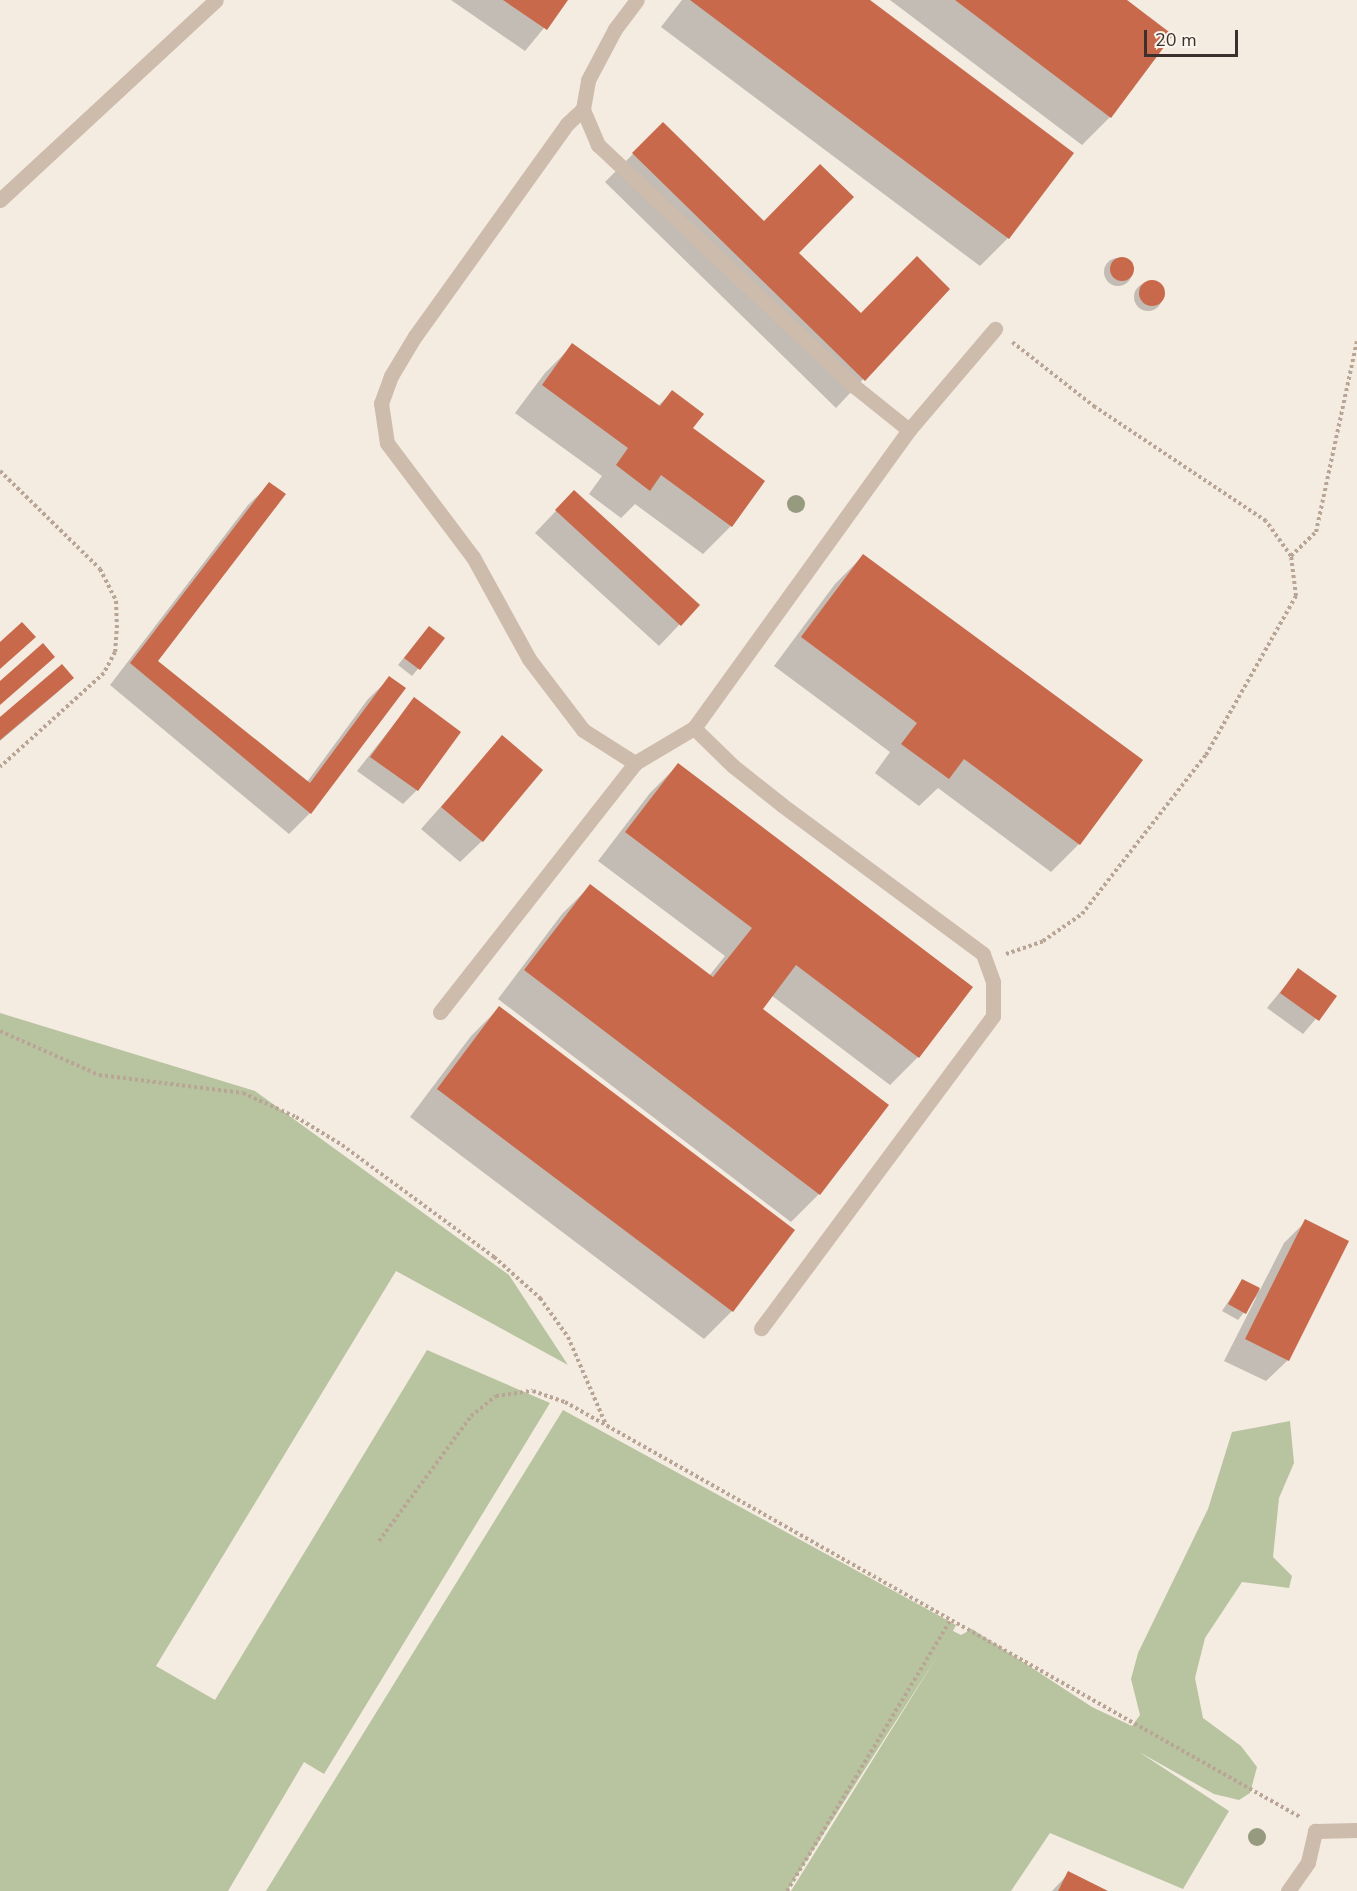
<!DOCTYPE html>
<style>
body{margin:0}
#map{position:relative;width:1357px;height:1891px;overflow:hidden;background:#f4ebe1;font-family:"Nunito Sans",sans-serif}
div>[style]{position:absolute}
.green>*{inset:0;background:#b8c4a0}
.shadow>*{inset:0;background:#0003}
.round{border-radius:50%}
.building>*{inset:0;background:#c8694b}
.path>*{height:4px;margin-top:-2px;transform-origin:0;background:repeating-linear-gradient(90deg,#b9a596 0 3px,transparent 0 6px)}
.lane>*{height:15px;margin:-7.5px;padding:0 7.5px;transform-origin:7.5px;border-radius:7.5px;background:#cdbbac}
.street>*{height:15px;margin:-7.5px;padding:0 7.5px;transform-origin:7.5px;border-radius:7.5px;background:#cdbbac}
.trees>*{width:18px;height:18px;margin:-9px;border-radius:50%;background:#969b7f}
span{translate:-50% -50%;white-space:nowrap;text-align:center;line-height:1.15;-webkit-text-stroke:4.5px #fbf5ee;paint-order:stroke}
.scale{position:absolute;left:1144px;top:30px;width:94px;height:27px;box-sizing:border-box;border:3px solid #3b302b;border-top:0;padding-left:8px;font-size:18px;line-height:21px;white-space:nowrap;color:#3b302b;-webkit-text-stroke:4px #fbf5ee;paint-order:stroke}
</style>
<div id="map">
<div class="green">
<div style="clip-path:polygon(0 1013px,255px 1091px,509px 1275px,568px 1365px,396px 1271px,156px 1666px,215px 1700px,427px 1350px,550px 1403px,324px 1774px,304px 1762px,228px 1891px,0 1891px)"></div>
<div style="clip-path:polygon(563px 1410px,956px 1625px,953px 1631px,961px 1635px,972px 1629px,1092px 1707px,1132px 1726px,1140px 1715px,1131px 1679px,1138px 1653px,1208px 1509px,1232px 1432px,1290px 1421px,1294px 1463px,1279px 1498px,1273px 1557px,1292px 1576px,1289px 1588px,1242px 1582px,1205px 1638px,1195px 1678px,1203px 1718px,1241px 1746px,1257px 1767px,1250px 1793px,1239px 1800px,1214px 1794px,1139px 1752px,1229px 1811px,1183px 1889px,1050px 1833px,1011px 1891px,791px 1891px,938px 1655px,787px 1891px,266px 1891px)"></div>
</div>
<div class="shadow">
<div style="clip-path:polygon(451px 0,567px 0,525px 51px)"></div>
<div style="clip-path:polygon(682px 0,868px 0,1008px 238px,980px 266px,661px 27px)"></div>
<div style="clip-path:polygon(890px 0,1124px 0,1110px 117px,1082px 145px)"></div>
<div style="clip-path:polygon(663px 124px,860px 315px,948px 289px,836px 408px,605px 182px)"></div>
<div class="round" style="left:1104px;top:258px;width:28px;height:28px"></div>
<div class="round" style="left:1134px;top:283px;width:28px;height:28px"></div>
<div style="clip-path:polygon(573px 345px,657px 407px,672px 392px,731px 526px,703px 554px,635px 504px,621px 518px,589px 494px,602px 476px,515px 413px,545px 373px)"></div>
<div style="clip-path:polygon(270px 484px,156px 661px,307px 782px,368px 699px,390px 678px,310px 813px,289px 834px,110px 685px,248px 505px)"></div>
<div style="clip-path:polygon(574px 492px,698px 605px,659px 646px,535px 533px)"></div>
<div style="clip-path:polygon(863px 556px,1079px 844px,1051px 872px,938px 788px,919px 806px,875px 773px,890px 752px,774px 666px,835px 584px)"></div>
<div style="clip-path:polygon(423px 634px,443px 639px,412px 676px,398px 665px)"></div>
<div style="clip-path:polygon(72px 678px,58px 692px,0 741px,0 719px)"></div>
<div style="clip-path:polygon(414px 699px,417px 790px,403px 804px,357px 771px)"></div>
<div style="clip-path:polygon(502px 738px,482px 841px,460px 862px,421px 829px)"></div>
<div style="clip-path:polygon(678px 765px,971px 987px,918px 1057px,890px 1085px,771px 995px,761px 1009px,819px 1194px,791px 1222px,498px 999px,562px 914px,590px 886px,709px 976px,725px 956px,598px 861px,650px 793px)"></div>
<div style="clip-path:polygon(1298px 970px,1335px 996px,1303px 1034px,1267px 1008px)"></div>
<div style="clip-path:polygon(499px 1008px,732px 1311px,704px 1339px,410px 1117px,471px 1036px)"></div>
<div style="clip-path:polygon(1306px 1221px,1288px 1360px,1266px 1381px,1224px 1361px,1257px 1296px,1238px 1320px,1222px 1311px,1242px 1281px,1260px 1290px,1284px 1243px)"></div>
<div style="clip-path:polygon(1069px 1873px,1105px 1891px,1052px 1891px)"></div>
</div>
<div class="building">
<div style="clip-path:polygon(503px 0,568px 0,547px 30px)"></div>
<div style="clip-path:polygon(690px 0,870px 0,1074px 153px,1009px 239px)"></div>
<div style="clip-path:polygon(955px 0,1127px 0,1173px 35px,1111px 118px)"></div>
<div style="clip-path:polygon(663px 122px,764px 221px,820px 164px,854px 197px,799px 253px,861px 313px,917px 256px,950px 289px,865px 381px,632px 153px)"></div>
<div class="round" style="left:1110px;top:257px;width:24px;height:24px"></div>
<div class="round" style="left:1139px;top:280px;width:26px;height:26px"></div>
<div style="clip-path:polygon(572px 343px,660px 406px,672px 390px,704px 414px,693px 428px,765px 481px,732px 527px,661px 475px,650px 491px,616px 465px,628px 448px,542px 385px)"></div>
<div style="clip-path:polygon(269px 482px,286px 494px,158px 661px,310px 783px,389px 676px,406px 688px,311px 814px,130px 663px)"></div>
<div style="clip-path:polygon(574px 490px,700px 605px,681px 626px,555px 510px)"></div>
<div style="clip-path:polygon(863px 554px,1143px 760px,1080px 845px,964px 759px,949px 779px,901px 744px,917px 723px,801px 637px)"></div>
<div style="clip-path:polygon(22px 622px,36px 637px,0 669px,0 642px)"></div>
<div style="clip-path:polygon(429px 626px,445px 638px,420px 670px,404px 658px)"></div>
<div style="clip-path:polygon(43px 643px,55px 657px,0 705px,0 681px)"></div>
<div style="clip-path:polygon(62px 664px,74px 678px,0 740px,0 717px)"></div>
<div style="clip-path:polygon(414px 697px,461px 732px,418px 791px,370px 757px)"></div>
<div style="clip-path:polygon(502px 735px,543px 770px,483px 842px,441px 807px)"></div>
<div style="clip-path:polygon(678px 763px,973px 987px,919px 1058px,796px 965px,763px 1009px,889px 1105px,820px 1195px,524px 970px,590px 884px,713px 977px,752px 928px,625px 832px)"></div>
<div style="clip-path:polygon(1298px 968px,1337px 996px,1319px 1021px,1280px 993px)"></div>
<div style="clip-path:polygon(499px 1006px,795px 1230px,733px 1312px,437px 1089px)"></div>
<div style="clip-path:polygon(1305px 1219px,1349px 1241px,1289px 1361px,1245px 1339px)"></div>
<div style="clip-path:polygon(1242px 1279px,1260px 1288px,1246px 1314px,1228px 1304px)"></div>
<div style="clip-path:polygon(1068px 1871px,1108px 1891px,1058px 1891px)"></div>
</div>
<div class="path">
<div style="left:0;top:471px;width:140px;rotate:44.4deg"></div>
<div style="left:100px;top:569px;width:36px;rotate:63deg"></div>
<div style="left:116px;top:601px;width:24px;rotate:88deg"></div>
<div style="left:117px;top:625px;width:27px;rotate:94deg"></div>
<div style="left:115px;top:652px;width:24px;rotate:118deg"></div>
<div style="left:104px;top:673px;width:140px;rotate:137.9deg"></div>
<div style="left:1291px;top:556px;width:35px;rotate:-44deg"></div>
<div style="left:1316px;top:532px;width:195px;rotate:-77.9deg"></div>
<div style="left:1006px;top:954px;width:39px;rotate:-19deg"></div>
<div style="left:1043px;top:941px;width:47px;rotate:-34.7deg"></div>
<div style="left:1082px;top:914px;width:202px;rotate:-52.1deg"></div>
<div style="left:1206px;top:755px;width:183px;rotate:-60.5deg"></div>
<div style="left:1296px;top:596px;width:40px;rotate:-97.1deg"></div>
<div style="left:1291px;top:556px;width:43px;rotate:-125.5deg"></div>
<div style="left:1266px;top:521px;width:206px;rotate:-146.3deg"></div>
<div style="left:1095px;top:407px;width:105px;rotate:-141.9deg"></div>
<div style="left:0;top:1031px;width:108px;rotate:24deg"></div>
<div style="left:99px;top:1075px;width:145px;rotate:7.1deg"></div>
<div style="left:243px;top:1093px;width:58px;rotate:24.4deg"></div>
<div style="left:296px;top:1117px;width:54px;rotate:31.3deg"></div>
<div style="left:342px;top:1145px;width:189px;rotate:36.4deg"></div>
<div style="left:494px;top:1257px;width:62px;rotate:41.7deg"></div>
<div style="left:540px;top:1298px;width:48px;rotate:54.3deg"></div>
<div style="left:568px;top:1337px;width:96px;rotate:66.6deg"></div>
<div style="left:379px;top:1541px;width:155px;rotate:-53.6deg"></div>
<div style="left:471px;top:1416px;width:32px;rotate:-39deg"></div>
<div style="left:496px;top:1396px;width:37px;rotate:-8deg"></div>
<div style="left:533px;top:1391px;width:34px;rotate:19deg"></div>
<div style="left:565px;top:1402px;width:844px;rotate:29.45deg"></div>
<div style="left:787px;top:1891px;width:315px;rotate:-58.9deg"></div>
</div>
<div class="lane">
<div style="left:583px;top:109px;width:22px;rotate:137deg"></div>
<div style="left:567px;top:124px;width:261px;rotate:125.6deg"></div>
<div style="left:415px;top:336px;width:47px;rotate:121deg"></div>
<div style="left:391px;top:376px;width:29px;rotate:110deg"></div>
<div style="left:381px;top:403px;width:40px;rotate:81.5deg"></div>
<div style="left:387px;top:443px;width:143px;rotate:53deg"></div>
<div style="left:473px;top:557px;width:116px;rotate:61.2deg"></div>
<div style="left:529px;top:659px;width:89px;rotate:52.7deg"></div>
<div style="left:583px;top:730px;width:62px;rotate:32.4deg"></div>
<div style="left:0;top:200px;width:294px;rotate:-42.8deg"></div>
<div style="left:909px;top:430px;width:133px;rotate:-49.6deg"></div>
<div style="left:694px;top:728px;width:54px;rotate:44.3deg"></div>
<div style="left:733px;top:766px;width:63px;rotate:38.5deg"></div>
<div style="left:782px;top:805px;width:250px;rotate:36.5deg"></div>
<div style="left:983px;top:954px;width:30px;rotate:70deg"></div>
<div style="left:993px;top:982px;width:34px;rotate:90deg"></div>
<div style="left:993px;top:1016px;width:389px;rotate:126.6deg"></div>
<div style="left:440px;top:1012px;width:316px;rotate:-51.9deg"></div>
<div style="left:635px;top:763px;width:69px;rotate:-30.7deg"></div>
<div style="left:694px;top:728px;width:367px;rotate:-54.2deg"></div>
<div style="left:909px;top:430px;width:70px;rotate:-141.3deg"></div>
<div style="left:854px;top:386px;width:352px;rotate:-136.7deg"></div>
<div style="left:598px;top:145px;width:39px;rotate:-113deg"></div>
<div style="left:583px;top:109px;width:29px;rotate:-80deg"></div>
<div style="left:588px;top:80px;width:58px;rotate:-62.1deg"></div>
<div style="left:615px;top:29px;width:36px;rotate:-53deg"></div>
</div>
<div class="street">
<div style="left:1288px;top:1891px;width:35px;rotate:-55deg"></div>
<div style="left:1308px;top:1862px;width:32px;rotate:-77deg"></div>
<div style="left:1315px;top:1831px;width:42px;rotate:-1.4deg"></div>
</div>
<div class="trees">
<div style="left:796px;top:504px"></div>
<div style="left:1257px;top:1837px"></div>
</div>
<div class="scale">20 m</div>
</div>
